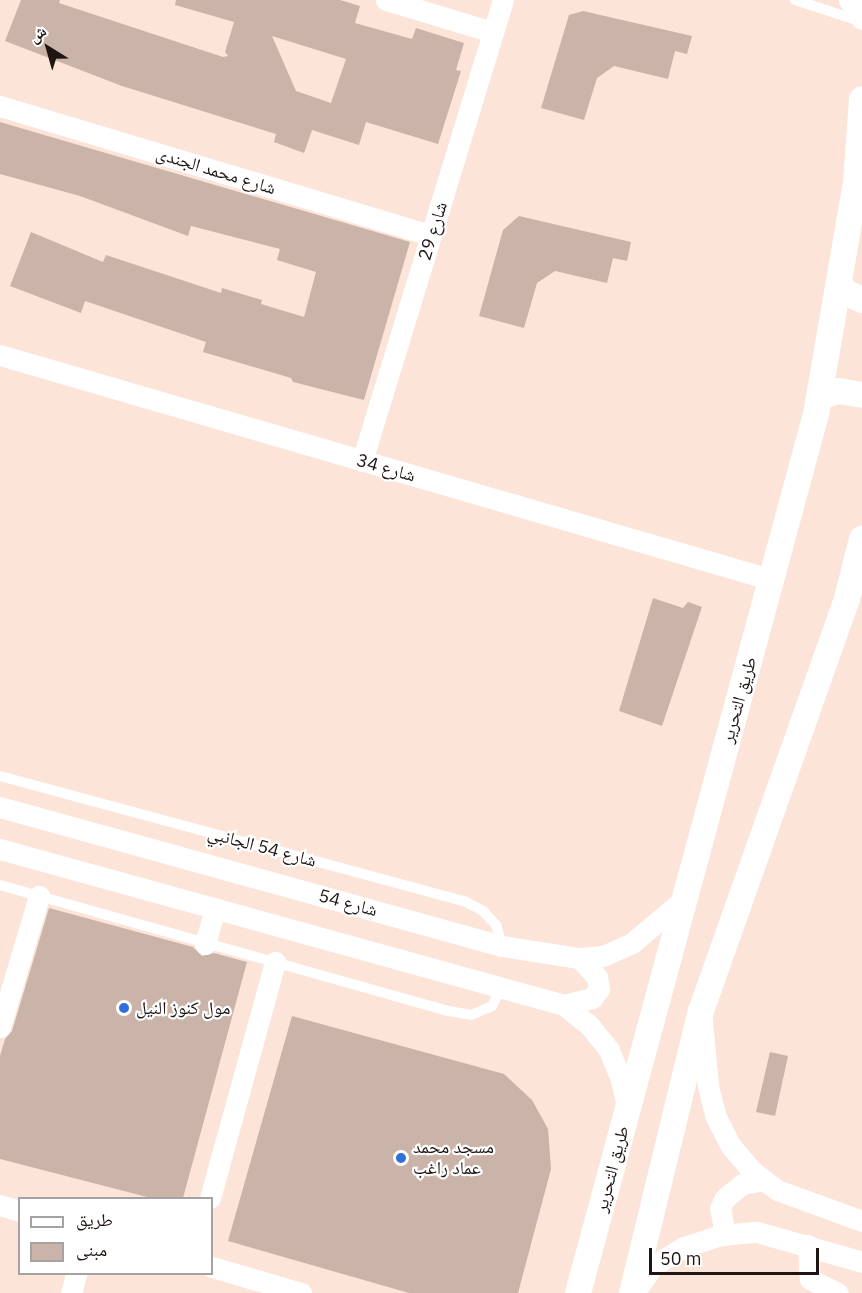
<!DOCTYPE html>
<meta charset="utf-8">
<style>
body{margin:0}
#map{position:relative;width:862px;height:1293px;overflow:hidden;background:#fce4d9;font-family:"IBM Plex Sans","Noto Naskh Arabic",sans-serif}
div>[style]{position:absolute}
.building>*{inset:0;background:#cab3a9}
.service>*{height:10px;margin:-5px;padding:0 5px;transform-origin:5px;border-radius:5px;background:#fff}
.minor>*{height:21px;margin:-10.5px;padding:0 10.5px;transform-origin:10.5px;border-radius:10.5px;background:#fff}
.tertiary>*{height:26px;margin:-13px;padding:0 13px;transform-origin:13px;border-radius:13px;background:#fff}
.dots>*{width:16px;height:16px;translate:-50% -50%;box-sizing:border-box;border:3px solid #fff;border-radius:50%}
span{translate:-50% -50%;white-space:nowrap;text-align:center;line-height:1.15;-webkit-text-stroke:4.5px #fff;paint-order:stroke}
.street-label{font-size:18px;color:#1f1613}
.poi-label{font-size:18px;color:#1f1613}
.left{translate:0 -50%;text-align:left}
.legend{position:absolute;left:18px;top:1197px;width:195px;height:78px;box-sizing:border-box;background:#fff;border:2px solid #a5a2a1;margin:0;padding:8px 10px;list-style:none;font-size:18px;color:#1f1613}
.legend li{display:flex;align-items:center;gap:12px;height:30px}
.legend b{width:30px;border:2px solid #a5a2a1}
.north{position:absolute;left:18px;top:18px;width:60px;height:60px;-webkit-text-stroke:4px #fff;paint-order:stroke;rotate:323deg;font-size:16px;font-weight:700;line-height:24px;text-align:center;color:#1f1613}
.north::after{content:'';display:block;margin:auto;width:21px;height:27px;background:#1f1613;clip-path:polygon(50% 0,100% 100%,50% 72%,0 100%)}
.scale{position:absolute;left:649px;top:1248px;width:170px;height:27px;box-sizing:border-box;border:3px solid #1f1613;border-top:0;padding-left:8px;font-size:18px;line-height:21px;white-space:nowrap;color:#1f1613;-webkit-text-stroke:4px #fff;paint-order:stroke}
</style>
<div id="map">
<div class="building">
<div style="clip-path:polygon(evenodd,21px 0,60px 0,59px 3px,223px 57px,228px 56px,225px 52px,234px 22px,175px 5px,176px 0,340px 0,360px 6px,355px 23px,412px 39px,416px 28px,464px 43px,456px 70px,461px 71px,438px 144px,366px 122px,359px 145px,312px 130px,304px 153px,274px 142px,276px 134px,122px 86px,5px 41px,21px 0,272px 36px,346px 59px,331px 103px,296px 91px,272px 36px)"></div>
<div style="clip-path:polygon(583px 11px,692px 36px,687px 54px,675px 51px,668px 79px,614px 66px,597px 78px,584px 120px,541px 108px,569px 15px)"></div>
<div style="clip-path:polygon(0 122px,410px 242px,364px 400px,293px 382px,291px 378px,203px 352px,206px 342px,85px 301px,81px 313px,10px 286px,31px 232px,103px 262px,106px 255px,221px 293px,222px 288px,262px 300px,261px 304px,304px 317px,316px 272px,277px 260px,280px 249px,191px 226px,188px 236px,80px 196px,0 174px)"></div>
<div style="clip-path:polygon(519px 216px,631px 242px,627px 261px,613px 258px,607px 283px,555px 271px,537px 283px,524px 328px,479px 316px,503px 230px)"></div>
<div style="clip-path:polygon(653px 598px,683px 608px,688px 602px,702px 607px,662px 726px,619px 711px)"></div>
<div style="clip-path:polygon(49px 908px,193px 947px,202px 956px,214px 953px,247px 962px,183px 1198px,151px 1198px,0 1159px,0 1056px,5px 1039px,12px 1031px)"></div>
<div style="clip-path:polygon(292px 1016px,504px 1074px,532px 1100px,548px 1129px,551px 1169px,518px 1293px,409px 1293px,228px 1241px)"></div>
<div style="clip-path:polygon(770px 1052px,788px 1056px,775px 1116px,756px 1112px)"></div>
</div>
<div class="service">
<div style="left:795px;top:0;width:68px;rotate:17.9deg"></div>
<div style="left:0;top:776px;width:483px;rotate:15.1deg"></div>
<div style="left:466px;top:902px;width:19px;rotate:28deg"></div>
<div style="left:483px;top:911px;width:19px;rotate:47deg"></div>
<div style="left:496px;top:925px;width:22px;rotate:74deg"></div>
<div style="left:0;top:885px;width:466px;rotate:15.7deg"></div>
<div style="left:449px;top:1011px;width:22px;rotate:10deg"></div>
<div style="left:471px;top:1015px;width:23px;rotate:-23deg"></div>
<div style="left:492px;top:1006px;width:22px;rotate:-63deg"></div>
</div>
<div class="minor">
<div style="left:386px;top:0;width:112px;rotate:16.7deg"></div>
<div style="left:849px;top:0;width:23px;rotate:56deg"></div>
<div style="left:0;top:106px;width:450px;rotate:16.7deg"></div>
<div style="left:0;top:355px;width:805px;rotate:16.23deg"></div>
<div style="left:362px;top:461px;width:482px;rotate:-73deg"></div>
<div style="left:0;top:807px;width:521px;rotate:15.48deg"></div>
<div style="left:502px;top:946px;width:78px;rotate:8.9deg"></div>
<div style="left:579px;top:958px;width:24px;rotate:-5deg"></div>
<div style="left:603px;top:956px;width:32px;rotate:-24deg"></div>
<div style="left:632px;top:943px;width:67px;rotate:-40.1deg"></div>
<div style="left:0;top:849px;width:585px;rotate:15.46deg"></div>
<div style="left:564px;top:1005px;width:32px;rotate:39deg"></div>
<div style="left:589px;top:1025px;width:32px;rotate:51deg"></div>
<div style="left:609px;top:1050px;width:32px;rotate:68deg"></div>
<div style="left:621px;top:1080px;width:31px;rotate:77deg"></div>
<div style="left:205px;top:944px;width:37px;rotate:-74deg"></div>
<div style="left:564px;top:1005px;width:29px;rotate:-14deg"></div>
<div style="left:592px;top:998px;width:11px;rotate:-52deg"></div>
<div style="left:599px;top:989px;width:12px;rotate:-99deg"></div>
<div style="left:597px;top:977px;width:26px;rotate:-133deg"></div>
<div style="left:702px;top:1021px;width:65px;rotate:84.7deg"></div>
<div style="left:708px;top:1086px;width:32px;rotate:76deg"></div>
<div style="left:716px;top:1117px;width:33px;rotate:63deg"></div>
<div style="left:731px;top:1146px;width:33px;rotate:50deg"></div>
<div style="left:752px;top:1171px;width:31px;rotate:37deg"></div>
<div style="left:777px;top:1190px;width:90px;rotate:20deg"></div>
<div style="left:0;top:1027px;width:137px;rotate:-73.4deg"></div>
<div style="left:210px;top:1198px;width:245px;rotate:-74.6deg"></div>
<div style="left:0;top:1205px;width:21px;rotate:17deg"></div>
<div style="left:725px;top:1235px;width:27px;rotate:-100deg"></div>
<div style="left:720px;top:1208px;width:11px;rotate:-63deg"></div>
<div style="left:725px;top:1198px;width:22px;rotate:-39deg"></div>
<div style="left:742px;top:1184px;width:22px;rotate:-10deg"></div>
<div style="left:808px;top:1245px;width:34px;rotate:87deg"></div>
<div style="left:810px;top:1279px;width:31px;rotate:27deg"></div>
<div style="left:212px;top:1267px;width:93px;rotate:16.3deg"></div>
<div style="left:71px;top:1293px;width:20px;rotate:-75deg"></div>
<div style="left:634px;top:1293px;width:33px;rotate:-55deg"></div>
<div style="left:653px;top:1266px;width:36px;rotate:-32deg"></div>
<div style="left:684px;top:1247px;width:38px;rotate:-18deg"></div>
<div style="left:720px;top:1235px;width:37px;rotate:-5deg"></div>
<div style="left:757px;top:1232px;width:109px;rotate:15.9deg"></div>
</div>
<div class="tertiary">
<div style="left:839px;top:282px;width:12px;rotate:59deg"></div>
<div style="left:845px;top:292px;width:19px;rotate:25deg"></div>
<div style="left:820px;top:397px;width:19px;rotate:-18deg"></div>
<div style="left:838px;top:391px;width:24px;rotate:9deg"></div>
<div style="left:578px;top:1293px;width:911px;rotate:-74.85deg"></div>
<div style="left:816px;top:414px;width:234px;rotate:-80.2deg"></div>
<div style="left:856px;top:183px;width:84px;rotate:-85.9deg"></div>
<div style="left:632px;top:1293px;width:290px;rotate:-76.3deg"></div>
<div style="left:701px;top:1011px;width:437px;rotate:-70.5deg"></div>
<div style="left:847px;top:599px;width:62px;rotate:-76deg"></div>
</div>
<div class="dots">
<div style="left:124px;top:1008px;background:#316fdd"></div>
<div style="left:401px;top:1158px;background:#316fdd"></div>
</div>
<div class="street-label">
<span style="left:216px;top:171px;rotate:17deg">شارع محمد الجندى</span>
<span style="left:433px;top:231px;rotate:-73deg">شارع 29</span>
<span style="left:386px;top:468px;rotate:16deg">شارع 34</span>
<span style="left:739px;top:700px;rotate:-74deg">طريق التحرير</span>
<span style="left:262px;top:847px;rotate:15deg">شارع 54 الجانبي</span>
<span style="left:348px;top:903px;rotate:15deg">شارع 54</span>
<span style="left:612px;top:1169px;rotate:-75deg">طريق التحرير</span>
</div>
<div class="poi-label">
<span class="left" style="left:136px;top:1008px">مول كنوز النيل</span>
<span class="left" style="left:413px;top:1158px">مسجد محمد<br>عماد راغب</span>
</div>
<ul class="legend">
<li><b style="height:8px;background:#fff"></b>طريق</li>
<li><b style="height:16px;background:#cab3a9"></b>مبنى</li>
</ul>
<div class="north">ش</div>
<div class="scale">50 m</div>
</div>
